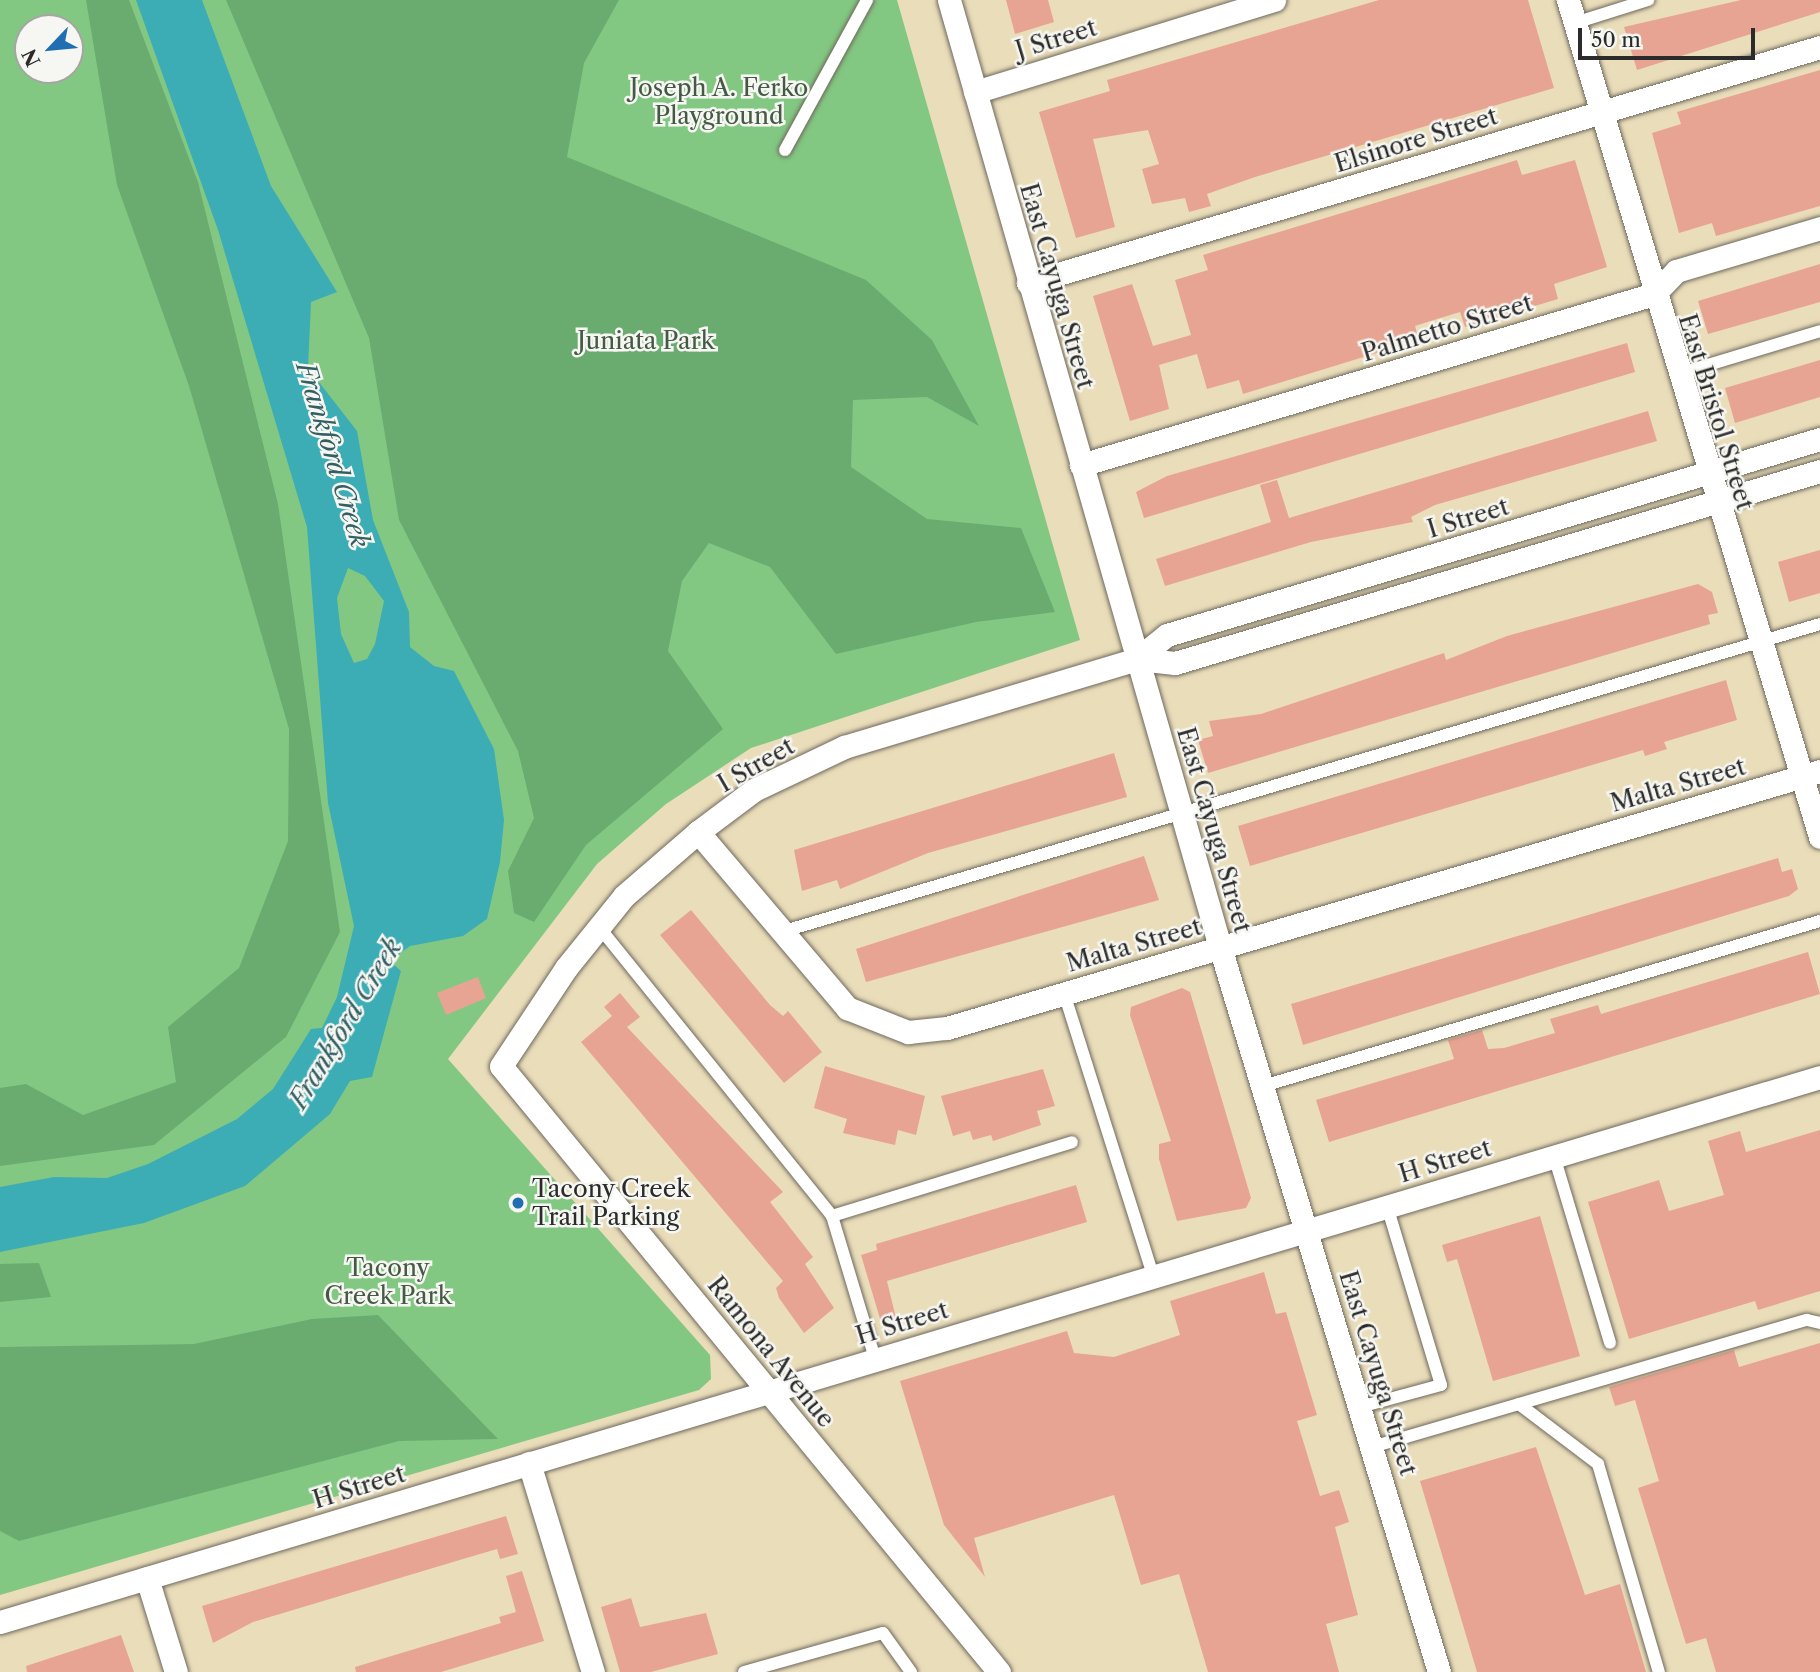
<!DOCTYPE html>
<style>
body{margin:0}
#map{position:relative;width:1820px;height:1672px;overflow:hidden;background:#eaddba;font-family:"Libre Caslon Text",serif}
div>[style]{position:absolute}
.green>*{inset:0;background:#83c882}
.forest>*{inset:0;background:#6aac70}
.water>*{inset:0;background:#3cadb4}
.building>*{inset:0;background:#e8a492}
.roads{filter:drop-shadow(0 0 2px #6e695d) drop-shadow(0 0 2px #6e695d)}
.service>*{height:12px;margin:-6px;padding:0 6px;transform-origin:6px;border-radius:6px;background:#fff}
.minor>*{height:23px;margin:-11.5px;padding:0 11.5px;transform-origin:11.5px;border-radius:11.5px;background:#fff}
.dots>*{width:19px;height:19px;translate:-50% -50%;box-sizing:border-box;border:4px solid #f6f6f2;border-radius:50%}
span{translate:-50% -50%;white-space:nowrap;text-align:center;line-height:1.15;-webkit-text-stroke:5px #f6f6f2;paint-order:stroke}
.street-label{font-size:24px;color:#2b2b2b}
.park-label{font-size:24px;color:#455a45}
.poi-label{font-size:24px;color:#2b2b2b}
.left{translate:0 -50%;text-align:left}
.water-label{font-size:26px;color:#325f62;font-style:italic}
.north{position:absolute;left:14px;top:14px;width:70px;height:70px;box-sizing:border-box;background:#f6f6f2;border:2px solid #a5a5a2;border-radius:50%;rotate:244deg;font-size:19px;font-weight:700;line-height:28px;text-align:center;color:#2b2b2b}
.north::after{content:'';display:block;margin:auto;width:24px;height:32px;background:#1f6fb2;clip-path:polygon(50% 0,100% 100%,50% 72%,0 100%)}
.scale{position:absolute;left:1578px;top:28px;width:177px;height:32px;box-sizing:border-box;border:4px solid #2b2b2b;border-top:0;padding-left:9px;font-size:21px;line-height:24px;white-space:nowrap;color:#2b2b2b;-webkit-text-stroke:5px #f6f6f2;paint-order:stroke}
</style>
<div id="map">
<div class="green">
<div style="clip-path:polygon(evenodd,0 0,897px 0,1080px 640px,751px 748px,666px 804px,597px 864px,448px 1059px,710px 1355px,711px 1379px,699px 1390px,0 1595px,0 0,28px 28px,70px 28px,70px 70px,28px 70px,28px 28px)"></div>
</div>
<div class="forest">
<div style="clip-path:polygon(86px 0,129px 0,198px 182px,278px 504px,340px 932px,286px 1037px,154px 1145px,0 1166px,0 1088px,26px 1084px,83px 1115px,176px 1082px,168px 1027px,239px 968px,288px 841px,289px 729px,189px 386px,117px 185px)"></div>
<div style="clip-path:polygon(226px 0,619px 0,584px 63px,567px 157px,866px 280px,932px 340px,979px 426px,927px 397px,853px 400px,851px 467px,927px 519px,1021px 528px,1055px 612px,976px 622px,836px 654px,770px 567px,709px 543px,682px 581px,668px 651px,723px 729px,586px 845px,534px 922px,514px 913px,508px 871px,534px 818px,518px 751px,399px 520px,369px 338px)"></div>
<div style="clip-path:polygon(39px 1263px,51px 1297px,0 1302px,0 1264px)"></div>
<div style="clip-path:polygon(378px 1315px,498px 1439px,399px 1441px,19px 1541px,0 1531px,0 1347px,194px 1344px,312px 1319px)"></div>
</div>
<div class="water">
<div style="clip-path:polygon(evenodd,136px 0,202px 0,271px 186px,337px 292px,311px 302px,308px 368px,357px 431px,373px 520px,409px 612px,410px 647px,434px 666px,454px 671px,494px 749px,504px 820px,500px 862px,487px 919px,463px 936px,410px 946px,390px 961px,401px 971px,372px 1077px,350px 1081px,330px 1114px,245px 1186px,144px 1223px,0 1252px,0 1187px,54px 1177px,107px 1178px,148px 1164px,237px 1119px,273px 1089px,311px 1029px,322px 1028px,337px 997px,354px 926px,328px 803px,307px 527px,218px 230px,136px 0,348px 568px,365px 576px,384px 601px,375px 644px,367px 659px,354px 663px,341px 634px,337px 598px,348px 568px)"></div>
</div>
<div class="building">
<div style="clip-path:polygon(1006px 0,1048px 0,1054px 22px,1015px 34px)"></div>
<div style="clip-path:polygon(1379px 0,1528px 0,1554px 88px,1255px 177px,1207px 194px,1211px 206px,1189px 212px,1185px 198px,1152px 204px,1142px 169px,1159px 164px,1148px 130px,1093px 139px,1115px 227px,1076px 238px,1039px 112px,1110px 91px,1107px 80px)"></div>
<div style="clip-path:polygon(1741px 0,1820px 0,1820px 12px,1637px 70px,1624px 27px)"></div>
<div style="clip-path:polygon(1820px 70px,1820px 206px,1716px 236px,1712px 223px,1679px 233px,1652px 133px,1681px 124px,1677px 112px)"></div>
<div style="clip-path:polygon(1517px 160px,1522px 175px,1575px 160px,1607px 267px,1554px 284px,1558px 299px,1465px 327px,1460px 312px,1437px 319px,1415px 326px,1419px 340px,1243px 394px,1239px 380px,1207px 389px,1197px 354px,1159px 365px,1169px 409px,1130px 421px,1093px 296px,1132px 284px,1153px 346px,1191px 335px,1175px 280px,1208px 270px,1203px 255px)"></div>
<div style="clip-path:polygon(1820px 264px,1820px 302px,1708px 334px,1698px 301px)"></div>
<div style="clip-path:polygon(1627px 343px,1635px 372px,1144px 518px,1136px 492px,1167px 476px)"></div>
<div style="clip-path:polygon(1820px 360px,1820px 397px,1735px 423px,1725px 388px)"></div>
<div style="clip-path:polygon(1648px 411px,1657px 441px,1435px 505px,1411px 517px,1413px 522px,1311px 542px,1165px 586px,1156px 559px,1271px 522px,1260px 485px,1277px 480px,1289px 518px)"></div>
<div style="clip-path:polygon(1820px 550px,1820px 593px,1789px 602px,1778px 562px)"></div>
<div style="clip-path:polygon(1698px 584px,1712px 592px,1718px 613px,1708px 615px,1710px 624px,1208px 773px,1198px 740px,1213px 736px,1209px 721px,1261px 714px,1444px 653px,1446px 660px,1507px 636px)"></div>
<div style="clip-path:polygon(1726px 680px,1737px 720px,1664px 742px,1667px 749px,1645px 756px,1643px 750px,1250px 866px,1238px 826px)"></div>
<div style="clip-path:polygon(1114px 753px,1127px 797px,928px 853px,840px 889px,837px 880px,802px 891px,794px 850px)"></div>
<div style="clip-path:polygon(1144px 856px,1159px 900px,866px 982px,856px 949px)"></div>
<div style="clip-path:polygon(1778px 858px,1782px 872px,1792px 869px,1798px 889px,1789px 896px,1303px 1045px,1291px 1004px)"></div>
<div style="clip-path:polygon(691px 910px,770px 1005px,783px 1016px,788px 1011px,822px 1052px,784px 1083px,660px 935px)"></div>
<div style="clip-path:polygon(1808px 952px,1820px 994px,1329px 1142px,1316px 1100px,1454px 1059px,1448px 1040px,1482px 1030px,1488px 1049px,1504px 1048px,1555px 1033px,1550px 1019px,1598px 1005px,1601px 1014px)"></div>
<div style="clip-path:polygon(478px 977px,486px 998px,446px 1015px,437px 993px)"></div>
<div style="clip-path:polygon(1182px 988px,1190px 992px,1251px 1198px,1246px 1208px,1177px 1221px,1159px 1159px,1159px 1144px,1171px 1141px,1130px 1015px,1131px 1007px)"></div>
<div style="clip-path:polygon(620px 993px,640px 1017px,627px 1027px,783px 1192px,770px 1202px,813px 1257px,805px 1264px,834px 1308px,804px 1333px,779px 1298px,776px 1288px,783px 1281px,581px 1042px,612px 1016px,604px 1007px)"></div>
<div style="clip-path:polygon(825px 1066px,925px 1096px,916px 1135px,898px 1130px,895px 1145px,843px 1133px,847px 1119px,814px 1108px)"></div>
<div style="clip-path:polygon(1043px 1069px,1055px 1106px,1037px 1111px,1041px 1125px,993px 1141px,991px 1135px,973px 1140px,970px 1131px,953px 1136px,941px 1096px)"></div>
<div style="clip-path:polygon(1820px 1130px,1820px 1291px,1758px 1310px,1755px 1301px,1629px 1339px,1588px 1202px,1659px 1180px,1669px 1211px,1724px 1195px,1708px 1141px,1740px 1131px,1746px 1152px)"></div>
<div style="clip-path:polygon(1076px 1185px,1087px 1222px,887px 1281px,896px 1318px,881px 1322px,861px 1255px,877px 1250px,876px 1244px)"></div>
<div style="clip-path:polygon(1540px 1216px,1580px 1356px,1493px 1381px,1457px 1259px,1447px 1262px,1442px 1245px)"></div>
<div style="clip-path:polygon(1264px 1272px,1276px 1314px,1286px 1312px,1317px 1415px,1297px 1421px,1320px 1496px,1339px 1490px,1349px 1522px,1335px 1527px,1358px 1615px,1326px 1624px,1339px 1672px,1208px 1672px,1179px 1574px,1141px 1585px,1114px 1495px,974px 1538px,985px 1577px,944px 1525px,900px 1381px,1067px 1331px,1074px 1353px,1114px 1357px,1180px 1335px,1170px 1301px)"></div>
<div style="clip-path:polygon(1820px 1343px,1820px 1672px,1716px 1672px,1706px 1638px,1686px 1644px,1638px 1488px,1659px 1481px,1635px 1400px,1615px 1406px,1609px 1387px,1734px 1350px,1739px 1367px)"></div>
<div style="clip-path:polygon(1536px 1447px,1585px 1595px,1620px 1584px,1646px 1672px,1477px 1672px,1420px 1481px)"></div>
<div style="clip-path:polygon(506px 1516px,518px 1554px,500px 1559px,497px 1549px,463px 1559px,253px 1622px,213px 1643px,202px 1606px)"></div>
<div style="clip-path:polygon(522px 1571px,544px 1641px,441px 1672px,356px 1672px,355px 1667px,501px 1623px,499px 1617px,516px 1612px,506px 1576px)"></div>
<div style="clip-path:polygon(631px 1598px,640px 1627px,706px 1613px,718px 1654px,651px 1672px,620px 1672px,601px 1607px)"></div>
<div style="clip-path:polygon(121px 1635px,134px 1672px,27px 1672px,26px 1666px)"></div>
</div>
<div class="roads">
<div class="service">
<div style="left:1575px;top:23px;width:77px;rotate:-17.5deg"></div>
<div style="left:785px;top:150px;width:171px;rotate:-61.3deg"></div>
<div style="left:1678px;top:374px;width:148px;rotate:-16.8deg"></div>
<div style="left:599px;top:927px;width:371px;rotate:51.1deg"></div>
<div style="left:832px;top:1216px;width:148px;rotate:73.2deg"></div>
<div style="left:781px;top:932px;width:1084px;rotate:-16.51deg"></div>
<div style="left:1064px;top:993px;width:296px;rotate:72.5deg"></div>
<div style="left:1263px;top:1086px;width:581px;rotate:-16.5deg"></div>
<div style="left:1554px;top:1156px;width:195px;rotate:73.3deg"></div>
<div style="left:832px;top:1216px;width:251px;rotate:-17.1deg"></div>
<div style="left:1519px;top:1404px;width:99px;rotate:37.2deg"></div>
<div style="left:1598px;top:1464px;width:217px;rotate:73.7deg"></div>
<div style="left:1360px;top:1407px;width:84px;rotate:-15.2deg"></div>
<div style="left:1441px;top:1385px;width:187px;rotate:-106.8deg"></div>
<div style="left:1372px;top:1447px;width:453px;rotate:-16.3deg"></div>
<div style="left:1807px;top:1320px;width:13px;rotate:13deg"></div>
<div style="left:744px;top:1672px;width:144px;rotate:-15.7deg"></div>
<div style="left:883px;top:1633px;width:48px;rotate:54.3deg"></div>
</div>
<div class="minor">
<div style="left:949px;top:0;width:985px;rotate:74.03deg"></div>
<div style="left:1220px;top:947px;width:757px;rotate:73.19deg"></div>
<div style="left:1568px;top:0;width:874px;rotate:73.24deg"></div>
<div style="left:975px;top:92px;width:313px;rotate:-17.1deg"></div>
<div style="left:1028px;top:283px;width:826px;rotate:-16.59deg"></div>
<div style="left:1081px;top:465px;width:598px;rotate:-16.62deg"></div>
<div style="left:1654px;top:294px;width:32px;rotate:-46deg"></div>
<div style="left:1676px;top:271px;width:150px;rotate:-16.6deg"></div>
<div style="left:1137px;top:659px;width:38px;rotate:6deg"></div>
<div style="left:1175px;top:663px;width:673px;rotate:-16.58deg"></div>
<div style="left:698px;top:832px;width:231px;rotate:49.7deg"></div>
<div style="left:847px;top:1008px;width:66px;rotate:21.5deg"></div>
<div style="left:908px;top:1032px;width:39px;rotate:-6deg"></div>
<div style="left:947px;top:1028px;width:910px;rotate:-16.4deg"></div>
<div style="left:529px;top:1463px;width:219px;rotate:73deg"></div>
<div style="left:147px;top:1578px;width:98px;rotate:72.9deg"></div>
<div style="left:0;top:1622px;width:1900px;rotate:-16.67deg"></div>
<div style="left:999px;top:1672px;width:784px;rotate:-129.41deg"></div>
<div style="left:501px;top:1066px;width:118px;rotate:-56.4deg"></div>
<div style="left:566px;top:968px;width:92px;rotate:-51.1deg"></div>
<div style="left:624px;top:896px;width:98px;rotate:-40.9deg"></div>
<div style="left:698px;top:832px;width:70px;rotate:-36.9deg"></div>
<div style="left:754px;top:790px;width:100px;rotate:-25.5deg"></div>
<div style="left:844px;top:747px;width:306px;rotate:-16.7deg"></div>
<div style="left:1137px;top:659px;width:38px;rotate:-39deg"></div>
<div style="left:1167px;top:635px;width:682px;rotate:-16.71deg"></div>
</div>
</div>
<div class="dots">
<div style="left:518px;top:1203px;background:#1f6fb2"></div>
</div>
<div class="street-label">
<span style="left:1056px;top:39px;rotate:-17deg">J Street</span>
<span style="left:1416px;top:140px;rotate:-17deg">Elsinore Street</span>
<span style="left:1057px;top:286px;rotate:74deg">East Cayuga Street</span>
<span style="left:1447px;top:328px;rotate:-17deg">Palmetto Street</span>
<span style="left:1716px;top:412px;rotate:73deg">East Bristol Street</span>
<span style="left:1468px;top:518px;rotate:-17deg">I Street</span>
<span style="left:756px;top:765px;rotate:-30deg">I Street</span>
<span style="left:1678px;top:785px;rotate:-16deg">Malta Street</span>
<span style="left:1214px;top:830px;rotate:74deg">East Cayuga Street</span>
<span style="left:1134px;top:945px;rotate:-16deg">Malta Street</span>
<span style="left:1445px;top:1161px;rotate:-17deg">H Street</span>
<span style="left:902px;top:1323px;rotate:-17deg">H Street</span>
<span style="left:771px;top:1352px;rotate:51deg">Ramona Avenue</span>
<span style="left:1378px;top:1373px;rotate:73deg">East Cayuga Street</span>
<span style="left:359px;top:1487px;rotate:-17deg">H Street</span>
</div>
<div class="park-label">
<span style="left:719px;top:102px">Joseph A. Ferko<br>Playground</span>
<span style="left:646px;top:341px">Juniata Park</span>
<span style="left:388px;top:1282px">Tacony<br>Creek Park</span>
</div>
<div class="poi-label">
<span class="left" style="left:532px;top:1203px">Tacony Creek<br>Trail Parking</span>
</div>
<div class="water-label">
<span style="left:332px;top:455px;rotate:73deg">Frankford Creek</span>
<span style="left:346px;top:1024px;rotate:-59deg">Frankford Creek</span>
</div>
<div class="north">N</div>
<div class="scale">50 m</div>
</div>
